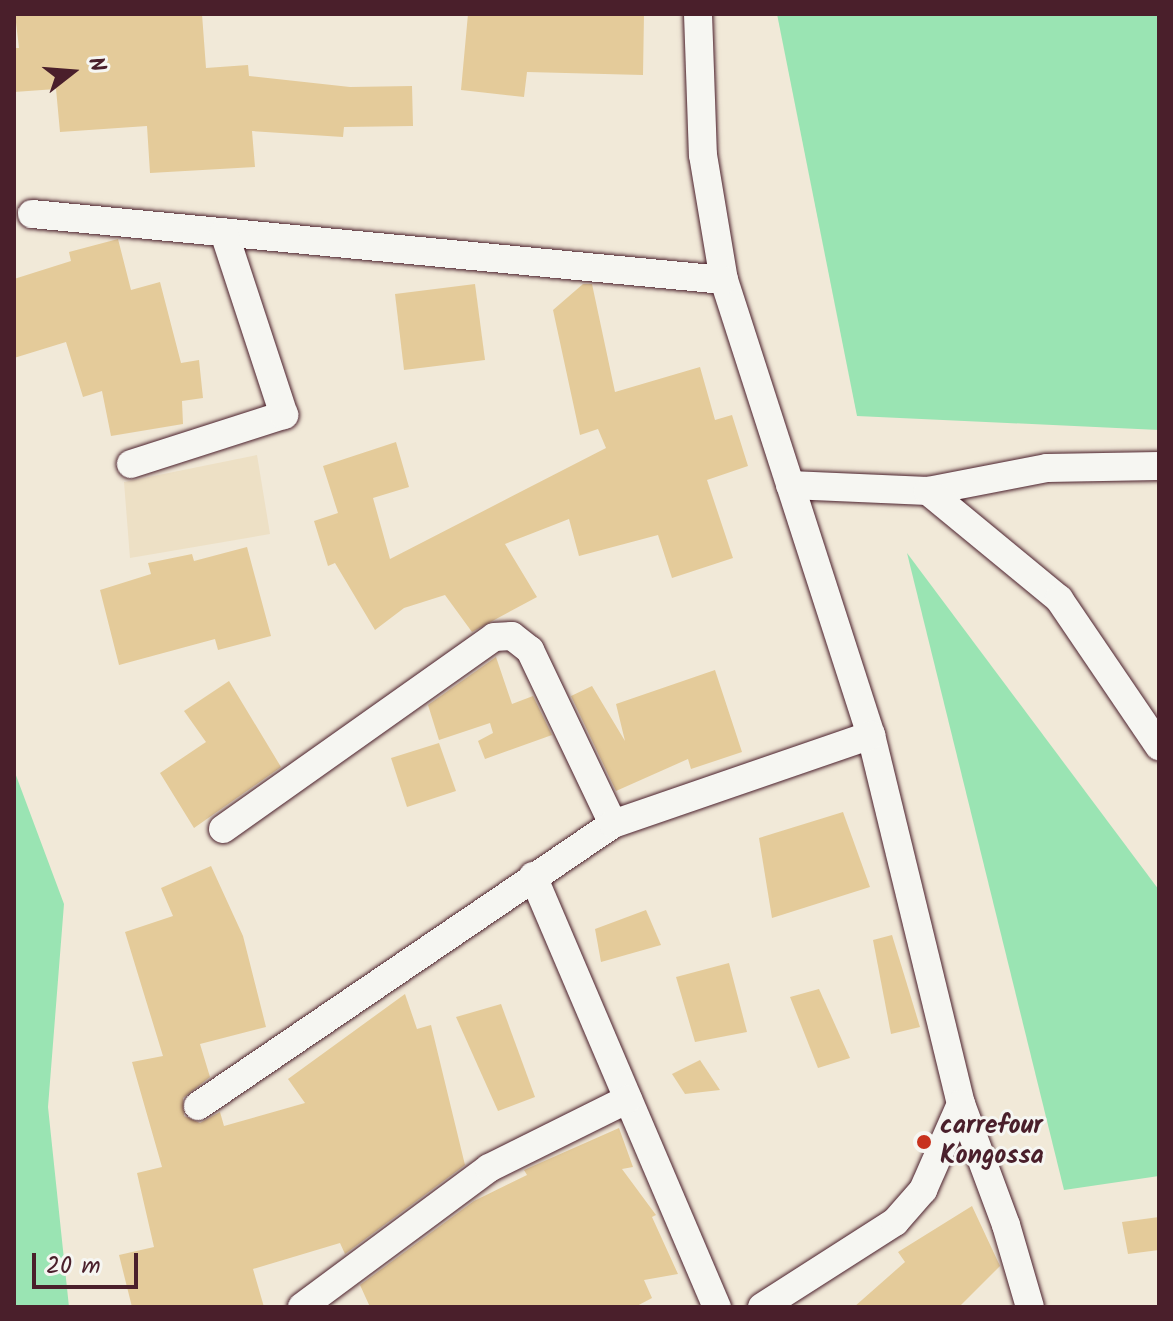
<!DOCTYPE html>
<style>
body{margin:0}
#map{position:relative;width:1173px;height:1321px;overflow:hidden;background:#f1e9d8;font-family:Kalam,sans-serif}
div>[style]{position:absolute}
.built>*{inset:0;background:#ede0c5}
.green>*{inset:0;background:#9ae4b3}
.building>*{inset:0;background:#e4cb9a}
.roads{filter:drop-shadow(0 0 2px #4a1f2b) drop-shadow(0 0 2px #4a1f2b)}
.minor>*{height:28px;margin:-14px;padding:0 14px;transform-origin:14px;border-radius:14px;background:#f6f6f2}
.dots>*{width:22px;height:22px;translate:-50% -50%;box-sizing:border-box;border:4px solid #f6f6f2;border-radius:50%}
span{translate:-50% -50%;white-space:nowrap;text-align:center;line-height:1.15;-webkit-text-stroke:6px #f6f6f2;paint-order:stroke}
.poi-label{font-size:26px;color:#4a1f2b;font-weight:700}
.left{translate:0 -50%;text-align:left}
.frame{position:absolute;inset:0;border:16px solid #4a1f2b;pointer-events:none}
.north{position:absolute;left:32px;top:32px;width:80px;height:80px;-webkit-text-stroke:6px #f6f6f2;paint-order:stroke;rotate:73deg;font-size:22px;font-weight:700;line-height:32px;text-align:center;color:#4a1f2b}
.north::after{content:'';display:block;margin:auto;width:28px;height:36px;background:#4a1f2b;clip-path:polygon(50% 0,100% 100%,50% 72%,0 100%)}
.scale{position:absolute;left:32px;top:1253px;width:106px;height:36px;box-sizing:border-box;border:4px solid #4a1f2b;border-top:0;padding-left:10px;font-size:24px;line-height:28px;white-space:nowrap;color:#4a1f2b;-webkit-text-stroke:6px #f6f6f2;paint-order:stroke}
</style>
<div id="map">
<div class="built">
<div style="clip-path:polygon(257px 455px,270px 534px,130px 558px,124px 482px)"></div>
</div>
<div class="green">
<div style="clip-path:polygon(777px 14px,1159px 14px,1159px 430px,857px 416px)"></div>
<div style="clip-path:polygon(907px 553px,1159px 890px,1159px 1176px,1064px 1190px)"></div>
<div style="clip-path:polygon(14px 770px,64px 904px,48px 1107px,69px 1307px,14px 1307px)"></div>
</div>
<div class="building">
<div style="clip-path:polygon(15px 14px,202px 14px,206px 68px,248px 65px,249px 76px,350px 87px,412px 86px,413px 126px,344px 127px,343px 137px,252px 131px,255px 167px,150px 173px,147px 126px,60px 132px,56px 89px,14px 92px,14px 48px,19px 48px)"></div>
<div style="clip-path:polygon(468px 14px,644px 14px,643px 75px,527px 72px,524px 97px,461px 90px)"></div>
<div style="clip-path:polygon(118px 239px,131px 290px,160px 282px,181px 363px,199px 360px,203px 398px,182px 401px,183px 424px,111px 436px,102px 391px,83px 397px,66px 342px,14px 358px,14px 279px,71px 261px,69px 252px)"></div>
<div style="clip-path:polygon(475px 284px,485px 360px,404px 370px,395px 294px)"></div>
<div style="clip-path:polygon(583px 284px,592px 284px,615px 392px,700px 367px,715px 420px,732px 415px,748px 466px,707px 480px,733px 558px,672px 578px,658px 535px,579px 556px,569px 519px,505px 544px,537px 597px,472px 632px,445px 595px,404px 608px,375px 630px,335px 563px,328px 566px,314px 521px,338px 513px,323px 466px,396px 442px,409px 487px,373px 498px,390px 559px,606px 448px,598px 429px,580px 435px,553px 310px)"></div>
<div style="clip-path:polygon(247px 547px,271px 636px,218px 650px,215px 639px,119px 665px,100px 590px,151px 574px,148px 563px,192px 554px,194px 561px)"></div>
<div style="clip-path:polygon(496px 657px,512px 704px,533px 696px,552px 735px,485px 759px,478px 741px,493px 733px,490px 723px,439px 740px,428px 705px)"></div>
<div style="clip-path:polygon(715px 670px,742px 752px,691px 769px,688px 759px,616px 791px,571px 696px,592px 686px,625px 741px,616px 704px)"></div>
<div style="clip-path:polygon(229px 681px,281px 767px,194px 828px,160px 773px,206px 742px,184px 711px)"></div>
<div style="clip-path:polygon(439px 743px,456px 791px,407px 807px,391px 758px)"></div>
<div style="clip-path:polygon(843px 812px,870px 887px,772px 918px,759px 838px)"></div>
<div style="clip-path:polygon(211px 866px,243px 936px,266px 1027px,200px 1044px,210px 1077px,183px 1098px,184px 1116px,200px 1123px,220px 1112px,224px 1126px,305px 1103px,288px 1079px,405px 994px,417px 1029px,431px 1025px,465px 1165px,345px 1254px,340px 1243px,253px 1269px,264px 1307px,132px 1307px,119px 1255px,154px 1247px,137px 1173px,162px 1167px,132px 1062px,163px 1056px,125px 932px,173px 916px,161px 888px)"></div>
<div style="clip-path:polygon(646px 910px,661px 945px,601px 962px,595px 929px)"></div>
<div style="clip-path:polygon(892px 935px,920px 1027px,891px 1034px,873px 940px)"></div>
<div style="clip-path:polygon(729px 963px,747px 1032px,695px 1042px,676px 977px)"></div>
<div style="clip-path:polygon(819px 989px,850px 1058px,818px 1068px,790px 997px)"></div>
<div style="clip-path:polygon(501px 1004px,535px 1097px,498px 1111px,456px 1017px)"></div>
<div style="clip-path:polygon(700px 1060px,720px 1090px,685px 1094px,672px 1074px)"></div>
<div style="clip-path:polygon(619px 1128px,633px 1167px,622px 1169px,656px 1215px,652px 1217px,678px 1274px,644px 1280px,652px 1298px,635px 1307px,370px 1307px,360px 1285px,474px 1201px,527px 1175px,524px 1170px)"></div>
<div style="clip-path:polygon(972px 1206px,1000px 1266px,959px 1307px,854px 1307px,905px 1262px,898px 1252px)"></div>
<div style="clip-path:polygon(1159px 1217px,1159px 1250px,1128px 1254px,1122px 1222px)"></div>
</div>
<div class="roads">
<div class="minor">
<div style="left:698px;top:14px;width:141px;rotate:88deg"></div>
<div style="left:703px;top:155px;width:127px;rotate:80.5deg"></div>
<div style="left:724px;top:280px;width:478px;rotate:72.1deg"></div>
<div style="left:871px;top:735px;width:380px;rotate:76.3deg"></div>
<div style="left:961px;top:1104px;width:129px;rotate:69.6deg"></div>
<div style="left:1006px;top:1225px;width:85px;rotate:73.7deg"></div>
<div style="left:32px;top:214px;width:695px;rotate:5.45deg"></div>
<div style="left:131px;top:464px;width:161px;rotate:-17.8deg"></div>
<div style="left:284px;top:415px;width:192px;rotate:-108.2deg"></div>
<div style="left:790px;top:485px;width:138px;rotate:2.5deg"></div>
<div style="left:928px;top:491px;width:121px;rotate:-10.9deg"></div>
<div style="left:1047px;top:468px;width:112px;rotate:-1deg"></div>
<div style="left:928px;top:491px;width:170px;rotate:39.5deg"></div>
<div style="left:1059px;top:599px;width:178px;rotate:55.8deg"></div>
<div style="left:223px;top:829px;width:332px;rotate:-35.3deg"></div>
<div style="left:494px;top:637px;width:18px;rotate:-3deg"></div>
<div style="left:512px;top:636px;width:23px;rotate:38deg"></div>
<div style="left:530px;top:650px;width:193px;rotate:64.5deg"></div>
<div style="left:533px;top:876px;width:469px;rotate:66.9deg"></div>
<div style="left:198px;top:1106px;width:502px;rotate:-34.2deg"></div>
<div style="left:613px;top:824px;width:273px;rotate:-19deg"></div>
<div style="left:302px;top:1307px;width:233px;rotate:-36.6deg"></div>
<div style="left:489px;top:1168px;width:155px;rotate:-26.4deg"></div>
<div style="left:762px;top:1307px;width:158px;rotate:-32.6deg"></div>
<div style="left:895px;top:1222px;width:43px;rotate:-48.8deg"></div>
<div style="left:923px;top:1190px;width:94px;rotate:-66.2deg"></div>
</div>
</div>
<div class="dots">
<div style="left:924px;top:1142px;background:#c8321e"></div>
</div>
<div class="poi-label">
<span class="left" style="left:940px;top:1142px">carrefour<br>Kongossa</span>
</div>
<div class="frame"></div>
<div class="north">N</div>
<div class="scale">20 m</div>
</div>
